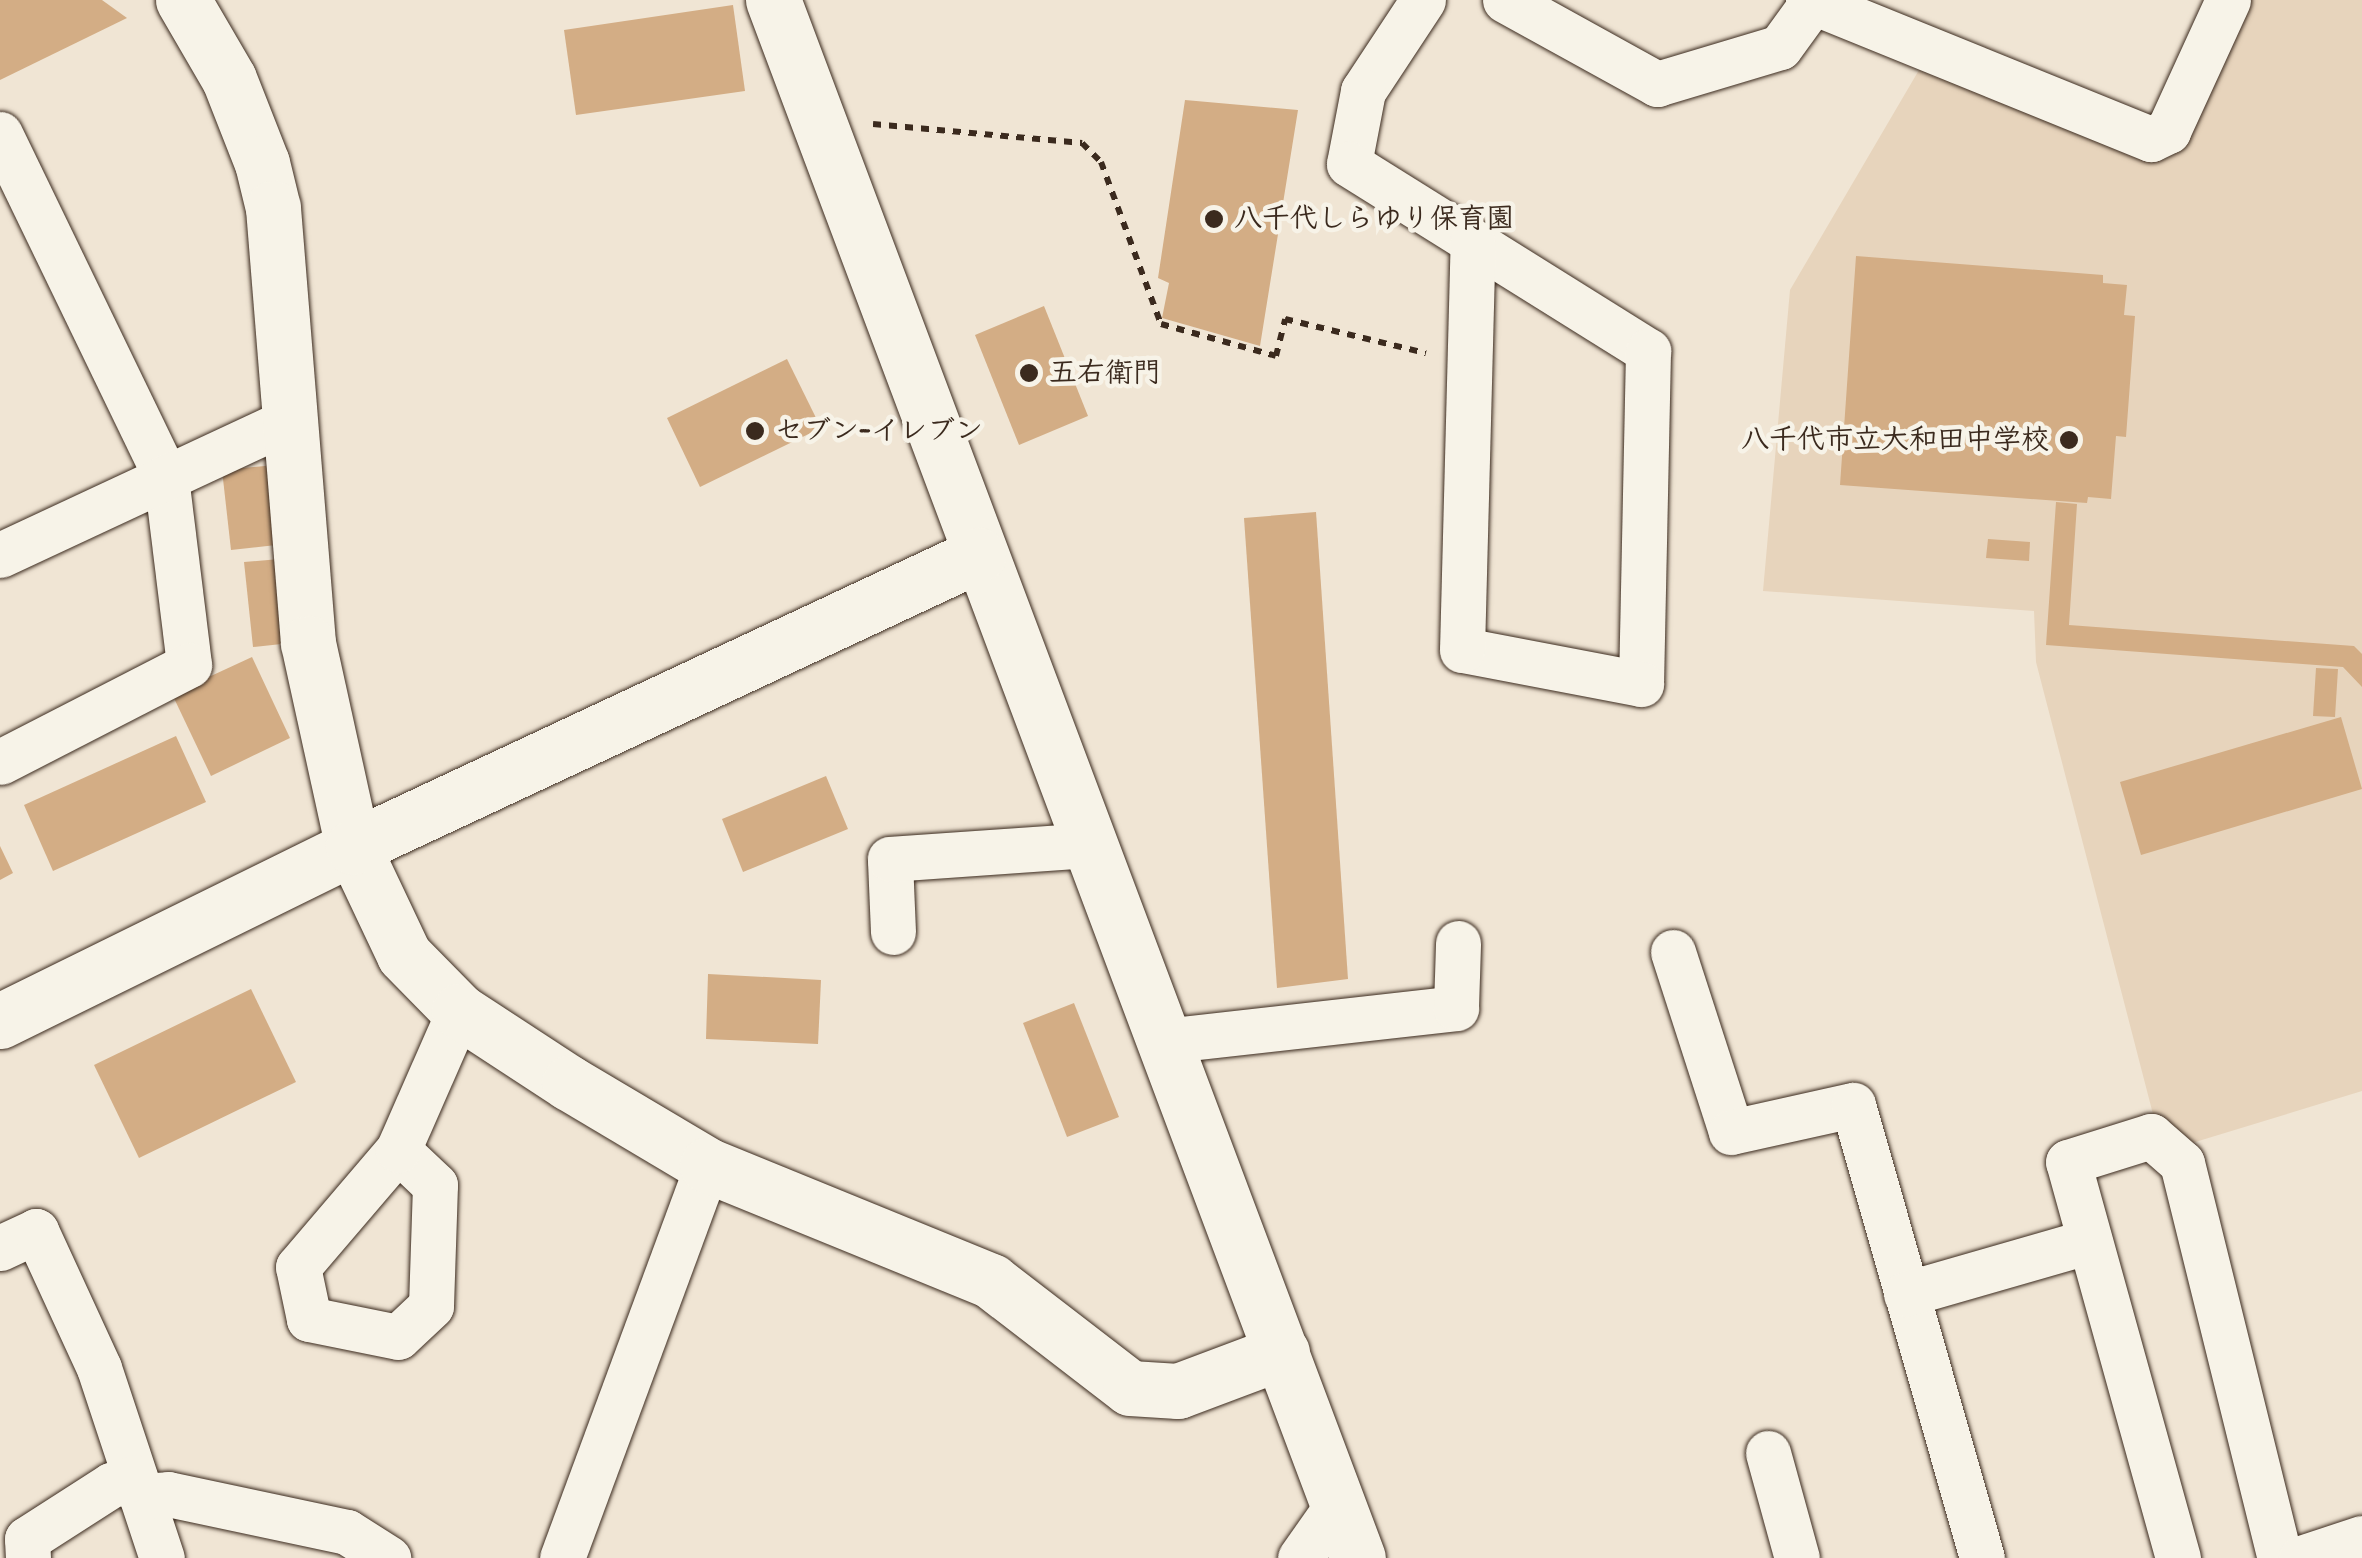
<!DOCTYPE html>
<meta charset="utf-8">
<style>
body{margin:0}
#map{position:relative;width:2362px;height:1558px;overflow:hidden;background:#f0e5d4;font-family:Pangolin,"Klee One",sans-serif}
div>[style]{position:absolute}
.built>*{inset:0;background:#e7d4bc}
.building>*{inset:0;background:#d3ad85}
.path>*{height:6px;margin-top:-3px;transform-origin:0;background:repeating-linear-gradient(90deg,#3b2a1e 0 8px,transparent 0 16px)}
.roads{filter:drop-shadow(0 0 2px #3b2a1e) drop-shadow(0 0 2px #3b2a1e)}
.street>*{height:45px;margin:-22.5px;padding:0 22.5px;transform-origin:22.5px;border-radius:22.5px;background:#f7f3e8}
.secondary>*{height:55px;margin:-27.5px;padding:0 27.5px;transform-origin:27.5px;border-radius:27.5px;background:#f7f3e8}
.dots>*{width:28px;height:28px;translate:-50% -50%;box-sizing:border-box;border:5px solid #f7f3e8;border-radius:50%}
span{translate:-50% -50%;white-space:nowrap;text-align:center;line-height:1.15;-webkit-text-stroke:9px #f7f3e8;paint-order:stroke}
.poi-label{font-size:28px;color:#3b2a1e;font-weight:700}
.left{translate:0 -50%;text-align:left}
.right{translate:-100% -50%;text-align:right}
</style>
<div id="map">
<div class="built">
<div style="clip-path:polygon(2250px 0,2362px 0,2362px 1091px,2192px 1143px,2154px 1118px,2036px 662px,2034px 611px,1763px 591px,1790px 290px,1919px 70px,2164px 160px,2186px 143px)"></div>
</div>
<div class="building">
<div style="clip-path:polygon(0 0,102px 0,127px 18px,0 80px)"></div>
<div style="clip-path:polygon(733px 5px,745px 91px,576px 115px,564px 30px)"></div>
<div style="clip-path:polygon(1185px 100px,1298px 110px,1260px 346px,1162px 318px,1169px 283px,1158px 278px)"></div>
<div style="clip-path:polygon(1856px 256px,2103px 275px,2103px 283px,2127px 285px,2124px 315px,2135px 316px,2126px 437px,2116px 436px,2111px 499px,2088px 497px,2087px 503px,1840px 485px)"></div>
<div style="clip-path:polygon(1044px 306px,1088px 416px,1019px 445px,975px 335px)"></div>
<div style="clip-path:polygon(787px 359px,821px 428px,700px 487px,667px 418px)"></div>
<div style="clip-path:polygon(276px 465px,285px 544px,231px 550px,222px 470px)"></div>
<div style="clip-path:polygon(2056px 502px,2077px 504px,2069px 625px,2354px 646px,2362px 654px,2362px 687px,2343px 667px,2046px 645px)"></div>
<div style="clip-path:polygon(1316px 512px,1348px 979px,1277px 988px,1244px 518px)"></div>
<div style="clip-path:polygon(1988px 539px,2030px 542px,2029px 561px,1986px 558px)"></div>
<div style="clip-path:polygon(291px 558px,300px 642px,253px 647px,244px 562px)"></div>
<div style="clip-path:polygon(252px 657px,290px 738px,211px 776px,172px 694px)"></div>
<div style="clip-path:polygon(2316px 668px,2338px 669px,2335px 717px,2313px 716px)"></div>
<div style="clip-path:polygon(2341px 717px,2362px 789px,2141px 855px,2120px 782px)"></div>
<div style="clip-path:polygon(176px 736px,206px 802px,53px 871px,24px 805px)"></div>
<div style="clip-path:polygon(826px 776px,848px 829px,743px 872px,722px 819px)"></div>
<div style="clip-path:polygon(0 846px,13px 873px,0 880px)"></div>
<div style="clip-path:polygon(708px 974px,821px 980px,818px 1044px,706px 1039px)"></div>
<div style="clip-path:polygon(251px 989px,296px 1082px,139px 1158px,94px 1065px)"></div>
<div style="clip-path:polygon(1074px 1003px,1119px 1117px,1067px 1137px,1023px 1023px)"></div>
</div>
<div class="path">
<div style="left:873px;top:124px;width:210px;rotate:5.2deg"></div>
<div style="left:1082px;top:143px;width:27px;rotate:45deg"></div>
<div style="left:1101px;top:162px;width:173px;rotate:69.7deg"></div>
<div style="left:1161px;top:324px;width:119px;rotate:15.5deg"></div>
<div style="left:1276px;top:356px;width:38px;rotate:-76deg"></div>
<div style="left:1285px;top:319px;width:145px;rotate:13.6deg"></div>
</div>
<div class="roads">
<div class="street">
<div style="left:1423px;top:0;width:109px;rotate:123.4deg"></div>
<div style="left:1363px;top:91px;width:74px;rotate:100.9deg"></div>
<div style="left:1349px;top:164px;width:353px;rotate:32deg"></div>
<div style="left:1648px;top:351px;width:333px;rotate:91.2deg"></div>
<div style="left:1641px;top:684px;width:182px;rotate:-169.2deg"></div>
<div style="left:1462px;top:650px;width:408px;rotate:-88.5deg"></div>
<div style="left:1505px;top:0;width:174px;rotate:28.9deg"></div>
<div style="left:1657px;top:84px;width:128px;rotate:-16.7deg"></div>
<div style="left:1780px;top:47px;width:54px;rotate:-54deg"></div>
<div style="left:1808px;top:0;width:370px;rotate:22.1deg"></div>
<div style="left:2151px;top:139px;width:19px;rotate:-25deg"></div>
<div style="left:2168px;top:131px;width:144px;rotate:-65.4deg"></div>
<div style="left:0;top:134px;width:381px;rotate:64.2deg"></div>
<div style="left:166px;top:477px;width:189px;rotate:83deg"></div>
<div style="left:189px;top:665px;width:212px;rotate:152.8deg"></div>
<div style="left:0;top:555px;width:321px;rotate:-25deg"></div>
<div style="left:893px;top:932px;width:73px;rotate:-92.4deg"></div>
<div style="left:890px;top:859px;width:198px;rotate:-4deg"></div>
<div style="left:1673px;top:952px;width:189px;rotate:72.1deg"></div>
<div style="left:1731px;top:1132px;width:125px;rotate:-12.5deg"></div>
<div style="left:1853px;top:1105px;width:471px;rotate:74.1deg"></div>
<div style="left:1163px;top:1041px;width:295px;rotate:-6.4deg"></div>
<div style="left:1456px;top:1008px;width:65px;rotate:-88.2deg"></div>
<div style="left:398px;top:1150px;width:51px;rotate:43.4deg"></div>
<div style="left:435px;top:1185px;width:121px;rotate:91.9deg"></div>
<div style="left:431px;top:1306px;width:45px;rotate:136.8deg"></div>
<div style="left:398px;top:1337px;width:91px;rotate:-168.6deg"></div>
<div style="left:309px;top:1319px;width:53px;rotate:-101.9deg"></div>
<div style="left:298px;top:1267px;width:154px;rotate:-49.5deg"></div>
<div style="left:398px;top:1150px;width:152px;rotate:-66.3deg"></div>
<div style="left:0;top:1248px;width:40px;rotate:-25deg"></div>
<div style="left:36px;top:1231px;width:151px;rotate:65.3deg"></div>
<div style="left:99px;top:1368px;width:200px;rotate:71.7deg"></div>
<div style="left:1906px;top:1294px;width:191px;rotate:-16.1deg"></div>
<div style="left:1768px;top:1453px;width:109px;rotate:74.6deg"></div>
<div style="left:141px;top:1496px;width:27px;rotate:-4deg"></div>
<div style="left:168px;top:1494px;width:183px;rotate:12deg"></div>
<div style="left:347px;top:1532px;width:49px;rotate:32.4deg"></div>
<div style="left:28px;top:1558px;width:19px;rotate:-93deg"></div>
<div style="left:27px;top:1539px;width:100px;rotate:-32.7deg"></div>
<div style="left:111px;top:1485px;width:25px;rotate:-18deg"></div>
<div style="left:562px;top:1558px;width:419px;rotate:-69.7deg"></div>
<div style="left:1300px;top:1558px;width:66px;rotate:-54.9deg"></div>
<div style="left:2178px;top:1558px;width:411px;rotate:-105.5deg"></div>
<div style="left:2068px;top:1162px;width:87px;rotate:-17.4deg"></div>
<div style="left:2151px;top:1136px;width:41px;rotate:41.1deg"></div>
<div style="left:2182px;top:1163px;width:407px;rotate:76.1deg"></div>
<div style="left:2301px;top:1558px;width:64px;rotate:-18.2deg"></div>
</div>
<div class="secondary">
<div style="left:183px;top:0;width:91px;rotate:59.8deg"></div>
<div style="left:229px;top:79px;width:90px;rotate:68.6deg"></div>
<div style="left:262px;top:163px;width:46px;rotate:76.3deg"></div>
<div style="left:273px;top:208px;width:436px;rotate:85.4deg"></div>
<div style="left:308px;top:643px;width:209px;rotate:77.6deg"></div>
<div style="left:353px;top:847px;width:119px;rotate:64.7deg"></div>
<div style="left:404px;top:955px;width:78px;rotate:45.5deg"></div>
<div style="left:459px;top:1011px;width:131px;rotate:33.2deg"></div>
<div style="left:569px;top:1083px;width:161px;rotate:30.7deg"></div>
<div style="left:707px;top:1165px;width:307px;rotate:22.2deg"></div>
<div style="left:991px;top:1281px;width:175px;rotate:37.6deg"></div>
<div style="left:1130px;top:1388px;width:48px;rotate:3.6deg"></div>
<div style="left:1178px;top:1391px;width:111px;rotate:-20.6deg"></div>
<div style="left:773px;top:0;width:1664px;rotate:69.42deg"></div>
<div style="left:0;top:1021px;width:394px;rotate:-26.2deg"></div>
<div style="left:353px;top:847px;width:690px;rotate:-25.04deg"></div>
</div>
</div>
<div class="dots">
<div style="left:1214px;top:219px;background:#3b2a1e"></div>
<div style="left:1029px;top:373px;background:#3b2a1e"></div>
<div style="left:755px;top:431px;background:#3b2a1e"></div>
<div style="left:2069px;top:440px;background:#3b2a1e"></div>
</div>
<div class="poi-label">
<span class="left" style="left:1234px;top:219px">八千代しらゆり保育園</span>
<span class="left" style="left:1049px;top:373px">五右衛門</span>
<span class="left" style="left:775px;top:431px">セブン-イレブン</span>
<span class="right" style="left:2049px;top:440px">八千代市立大和田中学校</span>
</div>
</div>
